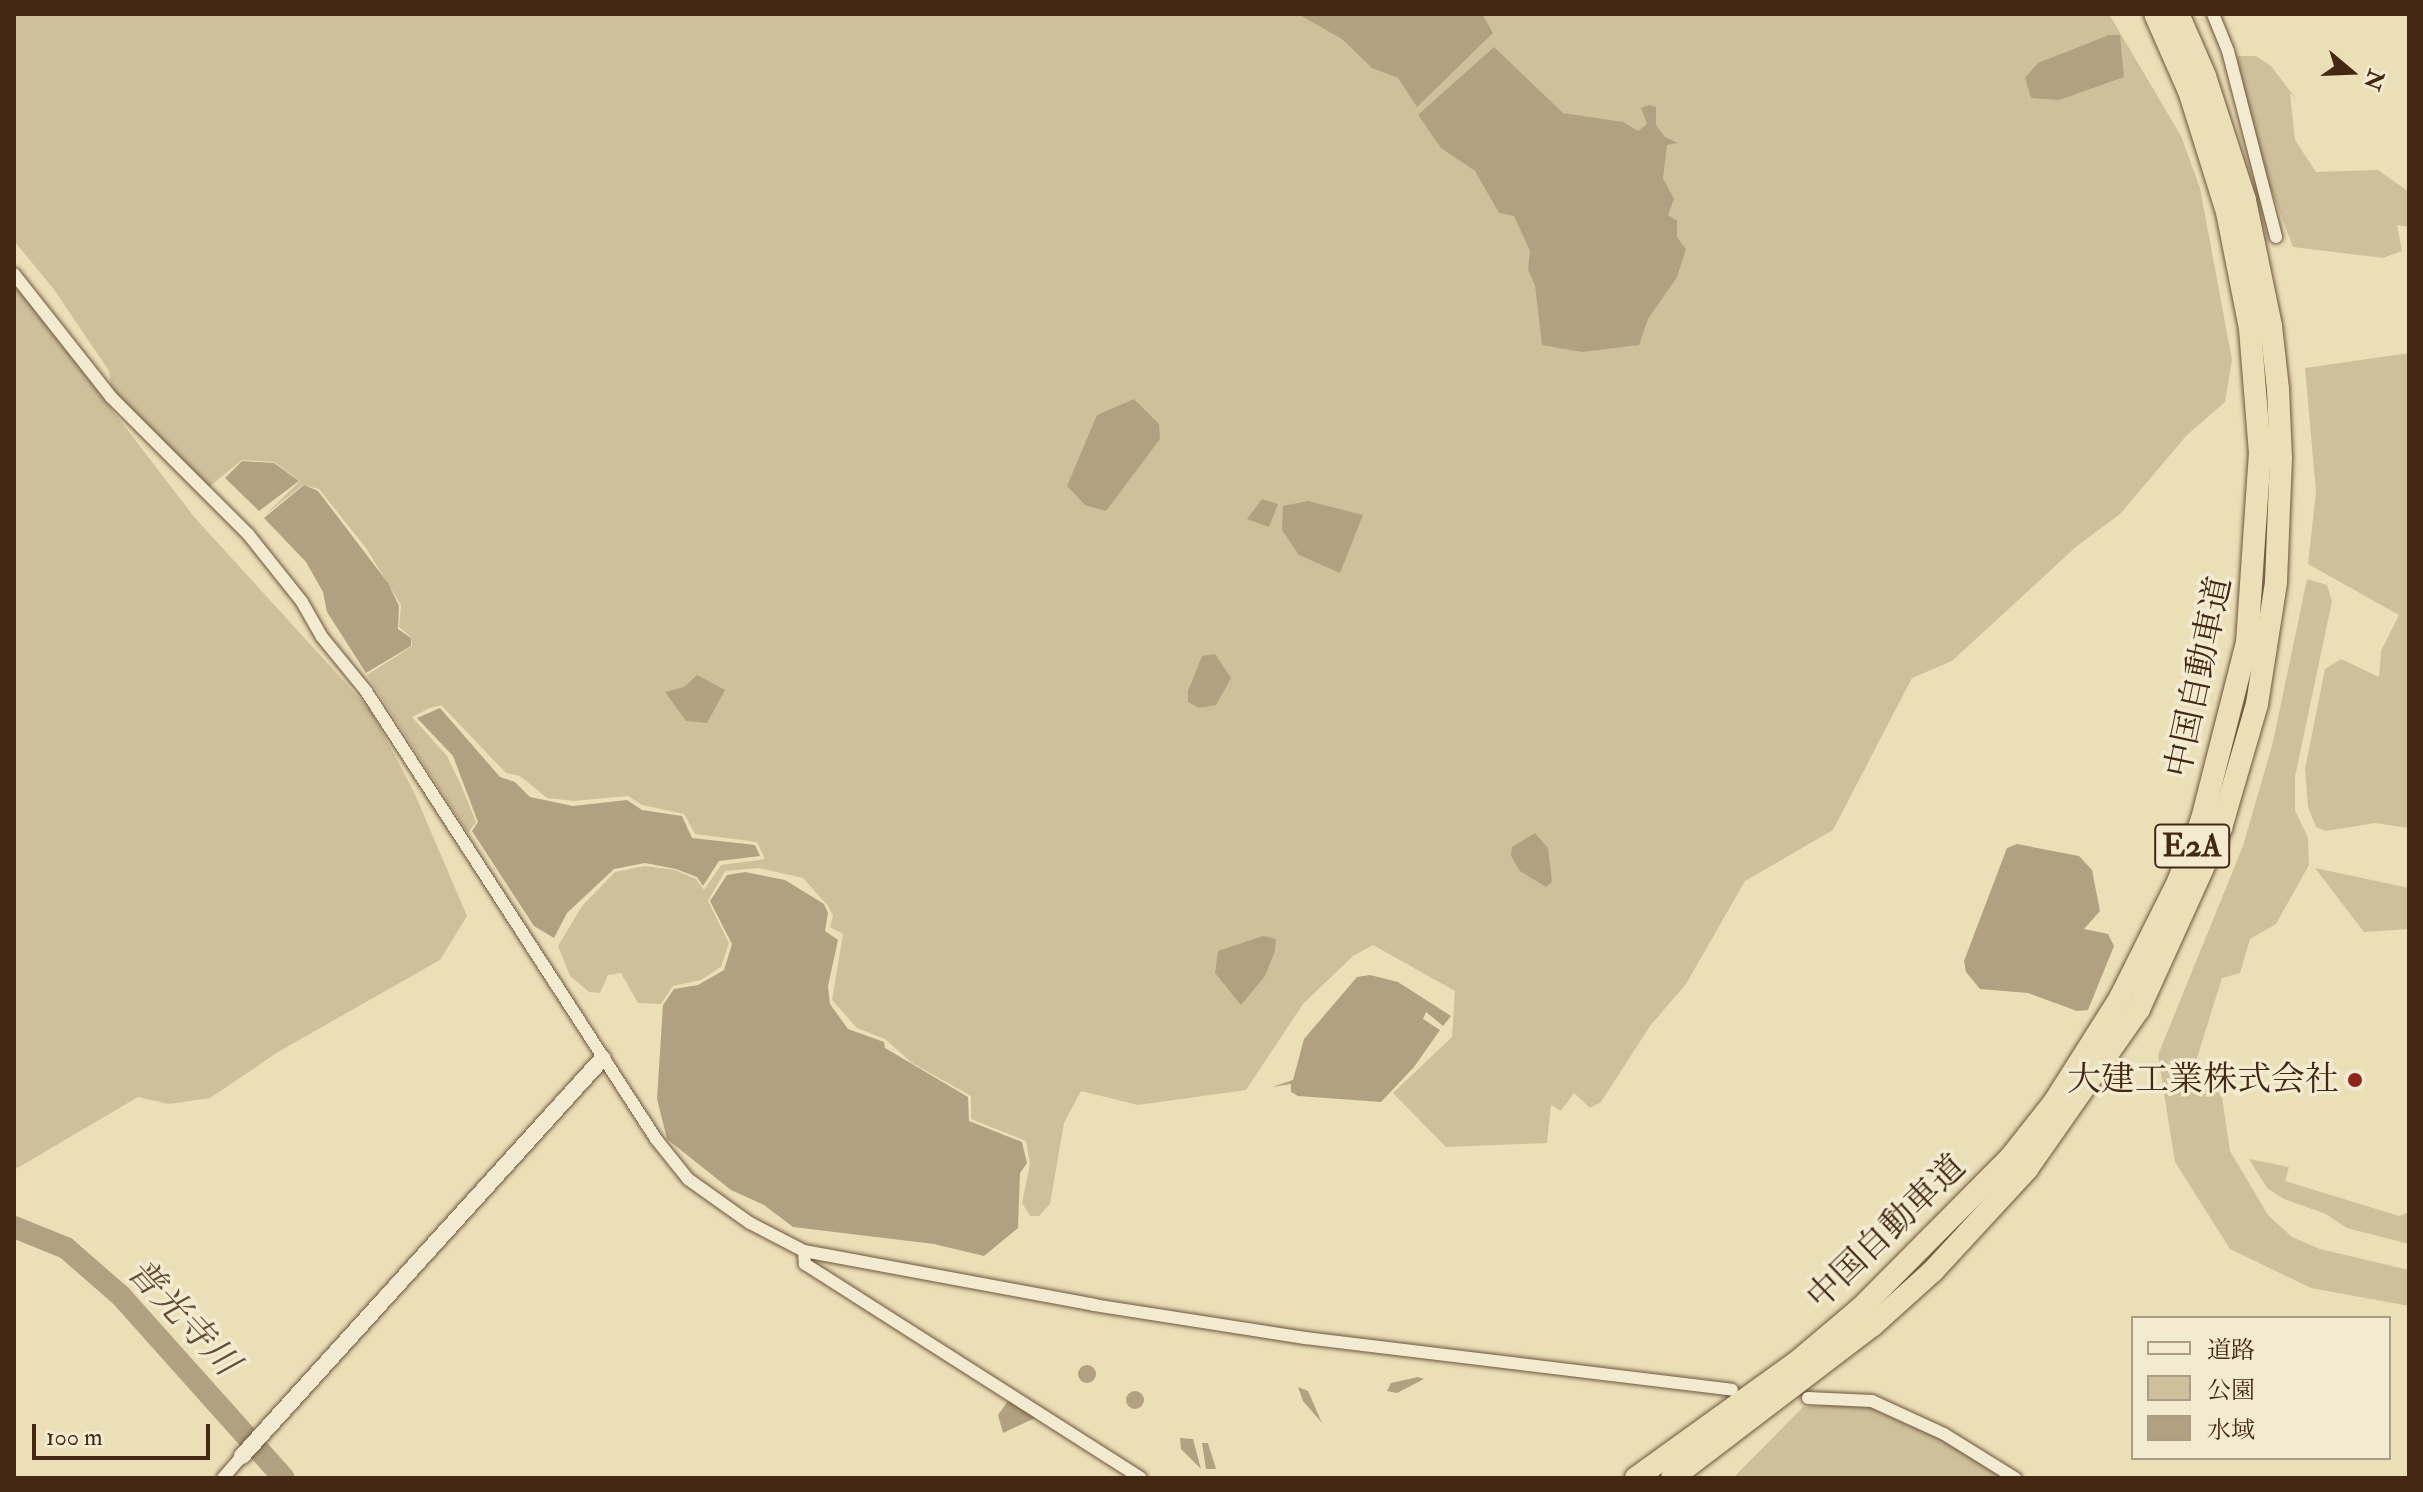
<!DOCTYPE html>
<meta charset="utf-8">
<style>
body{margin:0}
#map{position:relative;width:2423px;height:1492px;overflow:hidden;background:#ebdfb8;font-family:"IM FELL Double Pica","Noto Serif JP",serif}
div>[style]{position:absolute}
.green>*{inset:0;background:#cfc09c}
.water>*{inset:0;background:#b2a180}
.round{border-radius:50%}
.river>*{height:22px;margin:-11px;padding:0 11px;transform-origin:11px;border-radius:11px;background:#b2a180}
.roads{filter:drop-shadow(0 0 2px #6e563c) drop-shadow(0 0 2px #6e563c)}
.street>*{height:12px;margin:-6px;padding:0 6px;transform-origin:6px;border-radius:6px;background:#f2ead1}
.secondary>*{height:16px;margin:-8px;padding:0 8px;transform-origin:8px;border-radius:8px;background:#f2ead1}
.highway>*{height:22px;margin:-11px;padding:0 11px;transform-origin:11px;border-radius:11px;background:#ebdfb8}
.dots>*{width:22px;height:22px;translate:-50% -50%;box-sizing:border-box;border:4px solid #f2ead1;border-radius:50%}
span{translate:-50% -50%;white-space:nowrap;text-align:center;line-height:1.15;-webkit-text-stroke:7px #f2ead1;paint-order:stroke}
.shield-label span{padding:2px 6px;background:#f2ead1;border:2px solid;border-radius:6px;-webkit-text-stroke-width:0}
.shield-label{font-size:32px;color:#442813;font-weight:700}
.street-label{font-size:34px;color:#442813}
.poi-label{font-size:34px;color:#442813}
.right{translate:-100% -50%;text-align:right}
.water-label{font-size:36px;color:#654c34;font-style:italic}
.frame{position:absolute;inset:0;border:16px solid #442813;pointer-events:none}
.legend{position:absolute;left:2131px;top:1316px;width:260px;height:144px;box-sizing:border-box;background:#f2ead1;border:2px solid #ac9c85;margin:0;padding:10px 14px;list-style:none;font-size:24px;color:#442813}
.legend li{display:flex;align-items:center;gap:16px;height:40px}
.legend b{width:40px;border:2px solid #ac9c85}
.north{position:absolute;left:2311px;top:32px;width:80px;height:80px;-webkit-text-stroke:6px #f2ead1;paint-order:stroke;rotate:109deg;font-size:22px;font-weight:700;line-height:32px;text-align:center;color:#442813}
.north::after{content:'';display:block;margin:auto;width:28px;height:36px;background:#442813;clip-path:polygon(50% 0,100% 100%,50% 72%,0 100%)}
.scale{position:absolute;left:32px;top:1424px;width:178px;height:36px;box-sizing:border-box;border:4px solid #442813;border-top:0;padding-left:10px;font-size:24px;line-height:28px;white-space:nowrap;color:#442813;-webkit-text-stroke:6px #f2ead1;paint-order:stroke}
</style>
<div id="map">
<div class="green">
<div style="clip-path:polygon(14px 14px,2109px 14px,2181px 136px,2200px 188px,2232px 360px,2225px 402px,2187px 435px,2120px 514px,2077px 546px,1952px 661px,1912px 678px,1833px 830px,1745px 881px,1686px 984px,1650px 1026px,1601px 1102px,1590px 1108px,1574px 1093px,1561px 1111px,1551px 1105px,1547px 1143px,1446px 1147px,1393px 1093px,1452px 1037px,1455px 991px,1373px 945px,1353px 956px,1303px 1004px,1246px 1090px,1138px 1105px,1081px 1091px,1064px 1123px,1050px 1204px,1039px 1216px,1030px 1216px,1022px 1203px,1030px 1164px,1026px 1141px,971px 1119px,971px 1096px,912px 1063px,885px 1039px,857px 1028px,832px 1000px,843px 934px,830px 927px,833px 916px,828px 906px,803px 878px,759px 868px,725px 871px,708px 901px,729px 943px,721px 967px,701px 980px,673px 986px,661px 1004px,638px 1003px,621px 973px,608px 975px,600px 993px,589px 992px,570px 976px,558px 946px,582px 906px,615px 872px,645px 866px,675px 870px,696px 879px,704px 890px,721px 865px,765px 859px,757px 842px,695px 834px,684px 814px,642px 805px,628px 796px,574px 801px,547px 798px,520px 776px,506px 773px,441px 705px,430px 708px,412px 717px,447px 756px,461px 785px,476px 822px,468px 833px,367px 675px,412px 646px,411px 637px,399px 627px,401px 605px,366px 548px,319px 489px,303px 485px,266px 514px,300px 481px,274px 462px,242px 460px,204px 491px,171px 466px,114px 405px,109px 371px,53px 288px,14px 241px)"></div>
<div style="clip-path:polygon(2237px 56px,2256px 56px,2271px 66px,2296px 99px,2290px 93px,2295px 140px,2316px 172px,2378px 170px,2409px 192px,2409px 227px,2397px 225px,2402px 251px,2383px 258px,2293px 247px,2258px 156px)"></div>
<div style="clip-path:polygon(14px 265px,62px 328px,93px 385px,195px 518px,372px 712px,414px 792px,467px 916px,440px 960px,278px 1052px,210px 1098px,169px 1104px,138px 1097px,14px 1170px)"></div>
<div style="clip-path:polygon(2409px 353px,2409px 828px,2375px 823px,2326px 831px,2316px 827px,2308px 807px,2305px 769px,2325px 669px,2341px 659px,2379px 677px,2381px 651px,2399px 615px,2308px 564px,2316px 492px,2305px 368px)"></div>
<div style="clip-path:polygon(2307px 579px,2327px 585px,2332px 601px,2295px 777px,2295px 810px,2308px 838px,2309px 865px,2276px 924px,2250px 939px,2240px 973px,2222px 978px,2192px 1074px,2194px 1082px,2213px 1086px,2222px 1097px,2230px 1151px,2268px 1215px,2292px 1237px,2320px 1249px,2409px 1270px,2409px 1306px,2311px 1288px,2230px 1249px,2175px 1162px,2158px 1055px,2243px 846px,2273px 742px)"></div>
<div style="clip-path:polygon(2315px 868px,2409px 888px,2409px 929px,2364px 932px)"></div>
<div style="clip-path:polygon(2249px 1159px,2289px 1167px,2285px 1181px,2399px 1216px,2409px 1212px,2409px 1244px,2347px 1228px,2326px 1214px,2284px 1199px,2267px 1188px)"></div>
<div style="clip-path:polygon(1859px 1403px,1945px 1441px,2004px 1478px,1733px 1478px,1803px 1407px)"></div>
</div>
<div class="water">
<div style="clip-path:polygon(1298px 14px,1482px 14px,1493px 33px,1417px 107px,1398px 78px,1372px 68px,1342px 39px)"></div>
<div style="clip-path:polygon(2109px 35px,2120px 35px,2124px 77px,2059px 100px,2031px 98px,2025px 78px,2038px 63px)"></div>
<div style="clip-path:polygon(1494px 47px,1563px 113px,1623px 122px,1638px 131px,1647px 124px,1641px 108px,1649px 105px,1656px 107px,1656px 125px,1665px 137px,1678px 143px,1667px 145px,1663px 178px,1674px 199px,1668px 215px,1677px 221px,1677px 237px,1686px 249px,1677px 277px,1648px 319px,1639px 345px,1582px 352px,1542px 345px,1535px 285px,1528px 270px,1530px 251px,1514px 216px,1499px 213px,1475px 171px,1441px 148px,1418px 115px)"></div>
<div style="clip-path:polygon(1134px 399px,1159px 424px,1160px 439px,1106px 511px,1085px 505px,1067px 486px,1097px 415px)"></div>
<div style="clip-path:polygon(242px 461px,274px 463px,299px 481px,259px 511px,225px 478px)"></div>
<div style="clip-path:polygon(304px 485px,318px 491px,388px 583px,399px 606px,398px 629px,411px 638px,411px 646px,366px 673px,327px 612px,323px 592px,306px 562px,264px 518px)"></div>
<div style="clip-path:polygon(1262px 499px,1278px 504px,1269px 527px,1247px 519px)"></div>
<div style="clip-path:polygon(1308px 501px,1363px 515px,1340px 573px,1299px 555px,1282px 530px,1283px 506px)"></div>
<div style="clip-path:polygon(1215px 654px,1231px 678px,1216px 705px,1199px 708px,1188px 702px,1188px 691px,1202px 656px)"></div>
<div style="clip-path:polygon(697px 675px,725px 690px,707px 723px,686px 721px,665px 692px,684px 687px)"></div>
<div style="clip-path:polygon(440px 708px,500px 777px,515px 782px,530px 797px,573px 806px,627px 800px,642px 810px,682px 816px,692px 838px,755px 845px,760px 856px,719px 861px,703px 886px,697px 877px,676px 869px,645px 863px,614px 869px,567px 913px,554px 938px,534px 926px,472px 831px,478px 822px,453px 756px,417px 718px)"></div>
<div style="clip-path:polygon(1535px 833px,1548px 848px,1552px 882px,1546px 887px,1520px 871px,1511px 856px,1512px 847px)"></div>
<div style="clip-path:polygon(2017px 844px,2079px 856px,2092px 870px,2100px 911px,2084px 929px,2108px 934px,2114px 946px,2088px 1010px,2077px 1011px,2028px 993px,1980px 989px,1966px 972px,1964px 961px,2007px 848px)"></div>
<div style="clip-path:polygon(745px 872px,785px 880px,824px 904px,828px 913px,825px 931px,838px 940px,828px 986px,830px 1004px,848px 1029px,884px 1042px,885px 1048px,968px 1097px,969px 1121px,1022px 1142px,1027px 1163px,1020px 1173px,1018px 1228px,984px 1256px,934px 1244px,793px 1227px,764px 1205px,731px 1190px,667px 1139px,657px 1099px,663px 1005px,674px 989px,698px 985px,724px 970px,732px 944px,710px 901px,727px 875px)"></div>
<div style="clip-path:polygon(1263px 936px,1276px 939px,1275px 951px,1265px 976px,1241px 1005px,1215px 973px,1218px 951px)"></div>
<div style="clip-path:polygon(1370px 975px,1398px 982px,1451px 1016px,1443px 1026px,1426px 1012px,1423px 1019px,1440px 1030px,1414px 1067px,1381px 1102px,1298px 1096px,1291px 1092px,1291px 1084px,1272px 1087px,1293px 1080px,1304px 1039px,1357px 977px)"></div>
<div class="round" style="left:1078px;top:1365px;width:18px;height:18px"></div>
<div style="clip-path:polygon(1418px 1377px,1424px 1379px,1397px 1393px,1387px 1391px,1391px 1383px)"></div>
<div style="clip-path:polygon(1298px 1387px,1308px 1391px,1322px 1423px,1303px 1401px)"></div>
<div class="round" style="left:1126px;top:1391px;width:18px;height:18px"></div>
<div style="clip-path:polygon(1008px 1401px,1013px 1401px,1037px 1417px,1003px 1433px,998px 1415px)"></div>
<div style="clip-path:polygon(1180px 1438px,1193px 1439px,1201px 1469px,1181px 1449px)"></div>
<div style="clip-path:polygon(1202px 1443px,1208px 1443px,1216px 1469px,1206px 1469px)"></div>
</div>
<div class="river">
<div style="left:14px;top:1227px;width:56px;rotate:22deg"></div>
<div style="left:66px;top:1248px;width:73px;rotate:41.1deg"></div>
<div style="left:121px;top:1296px;width:244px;rotate:48.2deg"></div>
</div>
<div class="roads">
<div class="street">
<div style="left:2213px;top:14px;width:40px;rotate:68deg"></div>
<div style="left:2228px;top:51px;width:192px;rotate:75.5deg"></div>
<div style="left:14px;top:274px;width:157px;rotate:51.7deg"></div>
<div style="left:111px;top:397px;width:194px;rotate:45deg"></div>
<div style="left:248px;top:534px;width:87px;rotate:51.5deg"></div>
<div style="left:302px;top:602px;width:40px;rotate:60.3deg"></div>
<div style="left:322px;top:637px;width:70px;rotate:50.8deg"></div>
<div style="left:366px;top:691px;width:534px;rotate:57.08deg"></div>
<div style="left:656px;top:1139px;width:51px;rotate:51.3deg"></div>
<div style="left:688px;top:1179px;width:76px;rotate:35.4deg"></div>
<div style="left:750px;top:1223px;width:61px;rotate:27.4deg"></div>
<div style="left:804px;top:1251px;width:295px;rotate:10.5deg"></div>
<div style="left:1094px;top:1305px;width:214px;rotate:8.9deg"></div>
<div style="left:1305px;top:1338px;width:430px;rotate:6.9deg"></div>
<div style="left:804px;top:1251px;width:13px;rotate:86deg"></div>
<div style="left:805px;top:1264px;width:398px;rotate:32.5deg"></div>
<div style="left:1808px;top:1398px;width:64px;rotate:2.7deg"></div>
<div style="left:1872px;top:1401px;width:79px;rotate:24.6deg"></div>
<div style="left:1944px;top:1434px;width:84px;rotate:31.8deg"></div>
<div style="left:223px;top:1478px;width:29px;rotate:-49deg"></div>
</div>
<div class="secondary">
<div style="left:242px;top:1456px;width:537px;rotate:-47.79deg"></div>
</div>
<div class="highway">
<div style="left:1636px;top:1478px;width:198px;rotate:-35.8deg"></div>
<div style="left:1797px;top:1362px;width:84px;rotate:-40.2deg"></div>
<div style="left:1861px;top:1308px;width:211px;rotate:-45.2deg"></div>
<div style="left:2010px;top:1158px;width:73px;rotate:-51.7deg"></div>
<div style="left:2055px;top:1101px;width:122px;rotate:-57.7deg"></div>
<div style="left:2120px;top:998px;width:130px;rotate:-63.4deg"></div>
<div style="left:2178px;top:882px;width:67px;rotate:-69.1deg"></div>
<div style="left:2202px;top:819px;width:182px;rotate:-75.7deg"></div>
<div style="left:2247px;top:643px;width:190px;rotate:-86.1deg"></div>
<div style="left:2260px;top:453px;width:125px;rotate:-94.6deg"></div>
<div style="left:2250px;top:328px;width:118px;rotate:-101.2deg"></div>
<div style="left:2227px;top:212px;width:127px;rotate:-107.4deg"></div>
<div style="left:2189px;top:91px;width:84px;rotate:-113.8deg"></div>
<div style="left:1672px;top:1478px;width:253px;rotate:-37.3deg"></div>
<div style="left:1873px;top:1325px;width:81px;rotate:-42deg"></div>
<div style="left:1933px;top:1271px;width:139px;rotate:-47.3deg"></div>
<div style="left:2027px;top:1169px;width:195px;rotate:-55deg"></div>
<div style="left:2139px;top:1009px;width:199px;rotate:-65.6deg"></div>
<div style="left:2221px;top:828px;width:129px;rotate:-73.8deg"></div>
<div style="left:2257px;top:704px;width:123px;rotate:-81.1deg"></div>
<div style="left:2276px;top:582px;width:124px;rotate:-87.7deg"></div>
<div style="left:2281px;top:458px;width:69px;rotate:-92.5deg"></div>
<div style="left:2278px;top:389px;width:63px;rotate:-96.3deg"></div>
<div style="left:2271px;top:326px;width:129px;rotate:-101.7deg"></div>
<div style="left:2245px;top:200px;width:130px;rotate:-107.9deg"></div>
<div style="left:2205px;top:76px;width:68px;rotate:-113.5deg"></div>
</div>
</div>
<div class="dots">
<div style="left:2355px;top:1080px;background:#8f2418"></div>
</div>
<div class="shield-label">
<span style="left:2192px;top:846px">E2A</span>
</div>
<div class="street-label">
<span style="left:2199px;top:677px;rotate:-78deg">中国自動車道</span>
<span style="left:1886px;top:1232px;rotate:-44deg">中国自動車道</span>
</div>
<div class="poi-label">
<span class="right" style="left:2339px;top:1080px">大建工業株式会社</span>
</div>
<div class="water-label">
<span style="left:183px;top:1317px;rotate:47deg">普光寺川</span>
</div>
<div class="frame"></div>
<ul class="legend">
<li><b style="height:10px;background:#f2ead1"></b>道路</li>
<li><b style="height:22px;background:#cfc09c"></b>公園</li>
<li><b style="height:22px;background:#b2a180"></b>水域</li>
</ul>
<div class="north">N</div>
<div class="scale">100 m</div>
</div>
